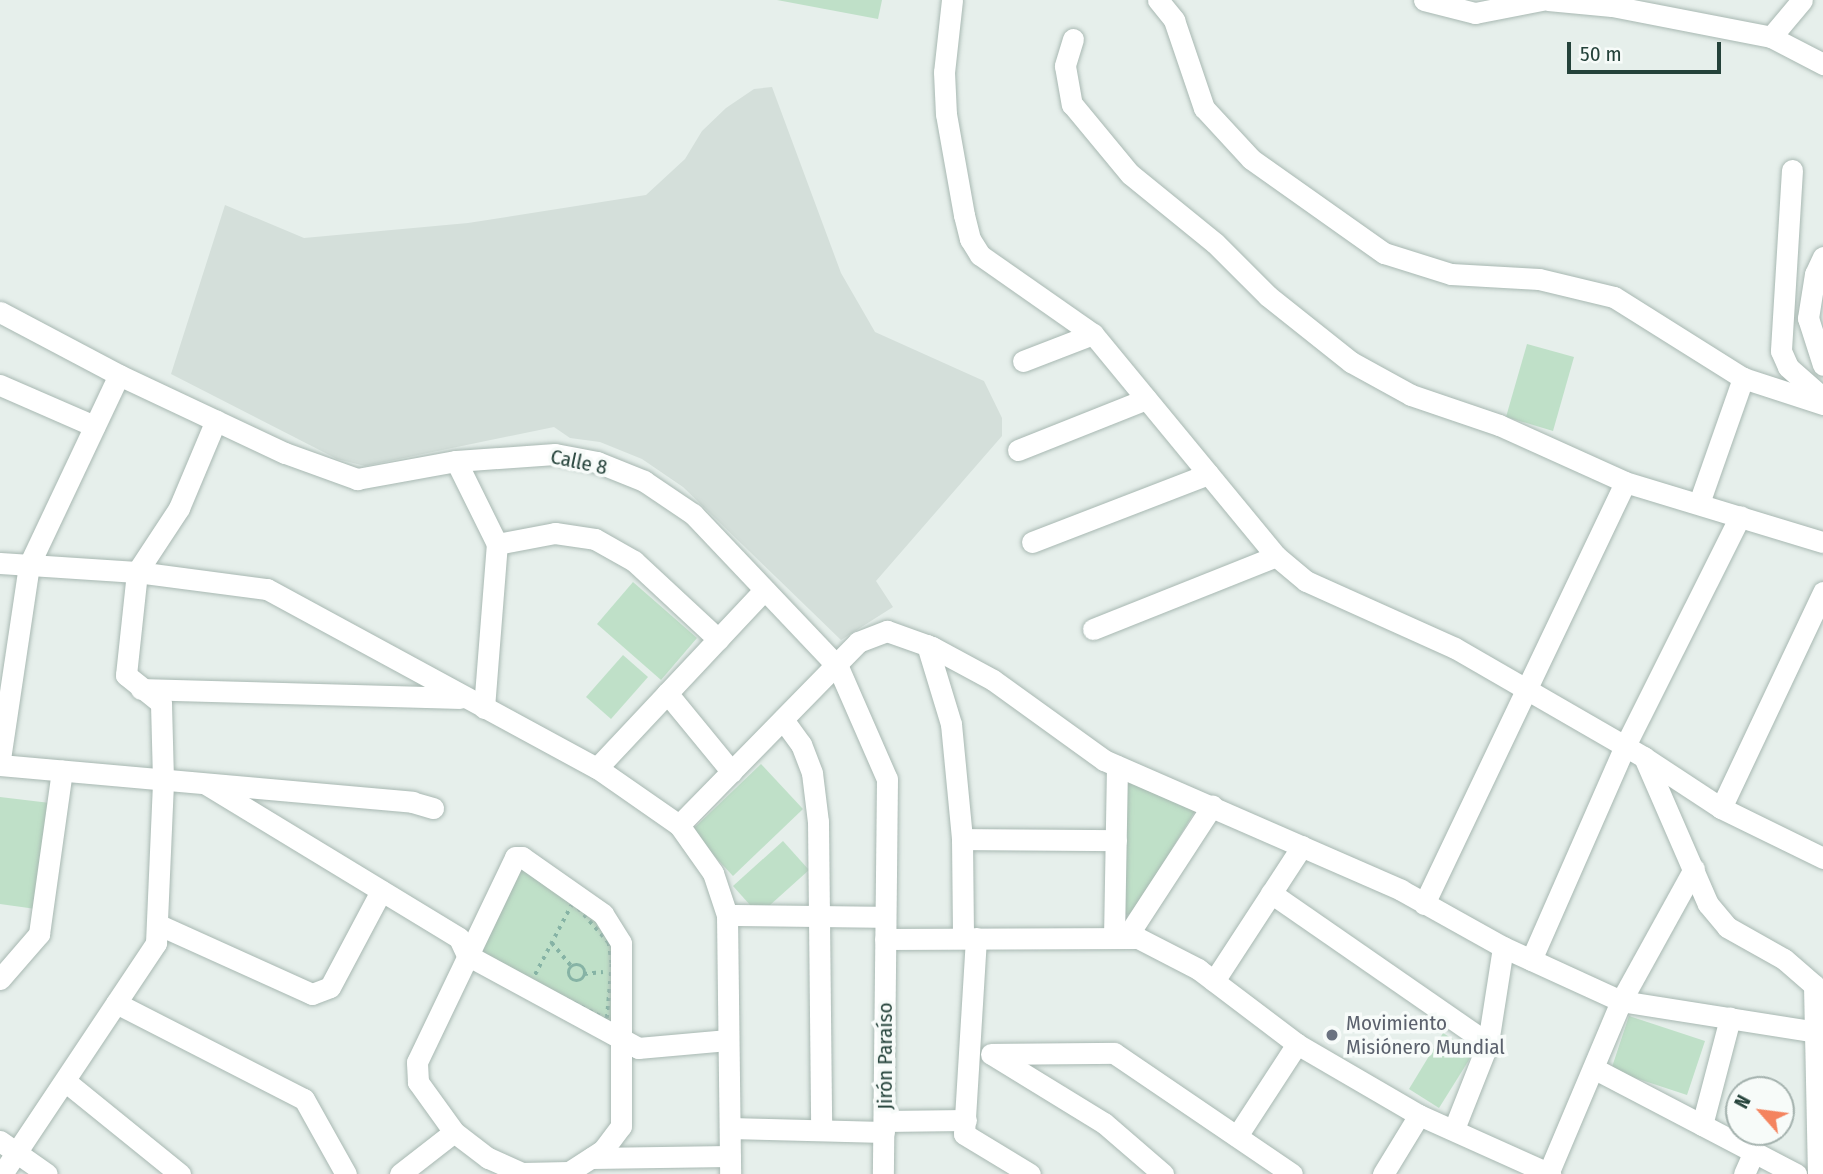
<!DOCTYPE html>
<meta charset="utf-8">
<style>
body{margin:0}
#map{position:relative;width:1823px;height:1174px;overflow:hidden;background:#e6efeb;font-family:"Fira Sans Condensed",sans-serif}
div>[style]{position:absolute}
.built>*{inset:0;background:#d4dfda}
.green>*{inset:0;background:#bfe0c8}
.path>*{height:3.5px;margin-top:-1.75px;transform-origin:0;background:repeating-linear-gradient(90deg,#86b3a5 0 3.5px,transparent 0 8.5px)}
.path>.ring{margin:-1.75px;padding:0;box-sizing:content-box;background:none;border:3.5px solid #86b3a5;border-radius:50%}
.roads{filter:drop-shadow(0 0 2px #a8b8b2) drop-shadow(0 0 2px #a8b8b2)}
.minor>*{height:21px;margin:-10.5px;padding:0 10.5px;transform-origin:10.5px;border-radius:10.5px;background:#fff}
.dots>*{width:19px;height:19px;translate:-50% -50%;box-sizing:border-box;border:4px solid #f7fbf9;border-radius:50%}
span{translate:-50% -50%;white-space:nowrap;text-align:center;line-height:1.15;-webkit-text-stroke:7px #f7fbf9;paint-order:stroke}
.street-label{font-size:21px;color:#24423a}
.worship-label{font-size:21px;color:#5b616d}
.left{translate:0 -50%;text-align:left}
.north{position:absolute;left:1725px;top:1076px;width:70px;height:70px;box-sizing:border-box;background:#f7fbf9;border:2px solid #a3b1ad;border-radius:50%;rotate:298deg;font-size:19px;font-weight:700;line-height:28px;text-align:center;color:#24423a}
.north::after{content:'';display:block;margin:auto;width:24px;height:32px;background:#f4845f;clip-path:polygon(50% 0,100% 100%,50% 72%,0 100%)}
.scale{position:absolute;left:1567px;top:42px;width:154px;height:32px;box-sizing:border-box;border:4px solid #24423a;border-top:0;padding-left:9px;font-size:21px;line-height:24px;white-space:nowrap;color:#24423a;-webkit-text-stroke:5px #f7fbf9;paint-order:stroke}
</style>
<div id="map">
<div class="built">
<div style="clip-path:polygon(772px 87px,841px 273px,875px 332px,984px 381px,1002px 418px,1002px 436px,876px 581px,893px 607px,841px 640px,683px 487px,642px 459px,600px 442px,570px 438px,554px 427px,365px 466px,337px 459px,171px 374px,225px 205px,304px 238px,468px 223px,646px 195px,685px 159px,702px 131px,726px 108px,754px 89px)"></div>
</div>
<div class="green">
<div style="clip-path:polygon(777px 0,882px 0,878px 19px)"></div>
<div style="clip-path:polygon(1527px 344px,1574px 357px,1553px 431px,1506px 417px)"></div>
<div style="clip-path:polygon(633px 582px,697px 638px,661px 680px,597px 624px)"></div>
<div style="clip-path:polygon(623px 655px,648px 677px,611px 719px,586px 697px)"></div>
<div style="clip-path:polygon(761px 764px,803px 809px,733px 876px,691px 831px)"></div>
<div style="clip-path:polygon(1131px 781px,1195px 811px,1133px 913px,1127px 915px,1121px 913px,1127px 785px)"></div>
<div style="clip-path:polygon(0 797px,50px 803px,36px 909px,0 904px)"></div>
<div style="clip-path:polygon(783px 841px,809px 870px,759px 915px,733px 886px)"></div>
<div style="clip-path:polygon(524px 866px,590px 912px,617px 953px,612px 1018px,608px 1025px,474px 952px,515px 869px)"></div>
<div style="clip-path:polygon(1629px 1016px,1705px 1041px,1687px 1095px,1611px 1070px)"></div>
<div style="clip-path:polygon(1443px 1033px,1474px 1052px,1439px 1108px,1409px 1089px)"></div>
</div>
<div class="path">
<div style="left:573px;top:902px;width:55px;rotate:48.7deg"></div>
<div style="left:609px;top:943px;width:21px;rotate:82deg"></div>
<div style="left:612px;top:964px;width:56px;rotate:95.1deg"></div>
<div style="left:607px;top:1020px;width:85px;rotate:-153.4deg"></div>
<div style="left:531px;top:982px;width:90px;rotate:-62.3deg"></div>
<div style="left:552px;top:943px;width:31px;rotate:50deg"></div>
<div class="ring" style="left:569px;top:965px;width:12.5px;height:12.5px"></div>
<div style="left:584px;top:974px;width:19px;rotate:-6deg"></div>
</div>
<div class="roads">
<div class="minor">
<div style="left:952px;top:0;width:72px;rotate:96.3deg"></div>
<div style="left:944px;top:72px;width:42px;rotate:87.3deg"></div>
<div style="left:946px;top:114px;width:103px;rotate:79.9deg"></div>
<div style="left:964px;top:215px;width:25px;rotate:76deg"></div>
<div style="left:970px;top:239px;width:19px;rotate:58deg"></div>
<div style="left:980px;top:255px;width:138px;rotate:35deg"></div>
<div style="left:1093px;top:334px;width:288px;rotate:50.5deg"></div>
<div style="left:1276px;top:556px;width:39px;rotate:40deg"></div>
<div style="left:1306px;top:581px;width:163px;rotate:24.2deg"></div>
<div style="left:1455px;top:648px;width:218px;rotate:30deg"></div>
<div style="left:1644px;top:757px;width:160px;rotate:66.5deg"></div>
<div style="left:1708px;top:904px;width:30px;rotate:50deg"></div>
<div style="left:1727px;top:927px;width:65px;rotate:29.3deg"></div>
<div style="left:1784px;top:959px;width:40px;rotate:41deg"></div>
<div style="left:1814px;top:985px;width:189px;rotate:88.8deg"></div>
<div style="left:1158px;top:0;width:26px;rotate:51deg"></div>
<div style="left:1174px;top:20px;width:93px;rotate:71.2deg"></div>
<div style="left:1204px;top:108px;width:69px;rotate:47.3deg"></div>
<div style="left:1251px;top:159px;width:163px;rotate:35.3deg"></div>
<div style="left:1384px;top:253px;width:70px;rotate:17.4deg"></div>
<div style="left:1451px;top:274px;width:88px;rotate:3.3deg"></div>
<div style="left:1539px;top:279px;width:77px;rotate:13.5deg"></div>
<div style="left:1614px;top:297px;width:152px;rotate:32.1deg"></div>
<div style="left:1743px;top:378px;width:84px;rotate:18deg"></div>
<div style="left:1424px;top:0;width:53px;rotate:14.3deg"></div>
<div style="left:1475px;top:13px;width:68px;rotate:-11deg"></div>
<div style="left:1548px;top:0;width:64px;rotate:5.4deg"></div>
<div style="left:1612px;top:6px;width:162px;rotate:11deg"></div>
<div style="left:1771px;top:37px;width:59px;rotate:27.4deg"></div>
<div style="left:1771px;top:37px;width:48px;rotate:-50deg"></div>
<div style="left:1073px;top:39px;width:28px;rotate:107deg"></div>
<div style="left:1065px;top:66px;width:39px;rotate:80deg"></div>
<div style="left:1072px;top:104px;width:91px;rotate:50.4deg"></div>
<div style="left:1130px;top:174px;width:109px;rotate:39.1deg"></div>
<div style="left:1215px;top:243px;width:75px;rotate:45deg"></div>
<div style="left:1268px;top:296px;width:106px;rotate:38.5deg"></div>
<div style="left:1351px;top:362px;width:68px;rotate:28.8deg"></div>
<div style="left:1411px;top:395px;width:93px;rotate:18.8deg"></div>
<div style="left:1499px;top:425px;width:138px;rotate:24.3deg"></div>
<div style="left:1625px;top:482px;width:207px;rotate:16.9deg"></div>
<div style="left:1792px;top:170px;width:181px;rotate:93.5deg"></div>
<div style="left:1781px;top:351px;width:17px;rotate:66deg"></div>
<div style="left:1788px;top:367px;width:47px;rotate:41.5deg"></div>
<div style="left:1823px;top:257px;width:19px;rotate:115deg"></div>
<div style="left:1815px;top:274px;width:45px;rotate:99deg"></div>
<div style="left:1808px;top:318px;width:49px;rotate:72.3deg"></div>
<div style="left:0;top:312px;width:135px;rotate:27.9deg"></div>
<div style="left:119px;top:375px;width:183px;rotate:25.2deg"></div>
<div style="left:285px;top:453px;width:77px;rotate:19.9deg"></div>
<div style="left:357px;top:479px;width:101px;rotate:-10.3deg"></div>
<div style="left:456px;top:461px;width:99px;rotate:-4deg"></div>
<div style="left:555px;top:454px;width:43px;rotate:10.8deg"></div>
<div style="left:597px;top:462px;width:51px;rotate:22deg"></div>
<div style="left:644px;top:481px;width:59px;rotate:34deg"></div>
<div style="left:693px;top:514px;width:211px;rotate:46.5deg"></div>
<div style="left:838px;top:667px;width:122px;rotate:66.4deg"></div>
<div style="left:887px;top:779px;width:395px;rotate:90.6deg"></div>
<div style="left:1023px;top:361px;width:75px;rotate:-21.1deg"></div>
<div style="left:0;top:385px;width:103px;rotate:23.6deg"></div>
<div style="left:1018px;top:450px;width:138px;rotate:-21.7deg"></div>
<div style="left:456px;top:461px;width:93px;rotate:63.7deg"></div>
<div style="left:497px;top:544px;width:59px;rotate:-10.7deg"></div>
<div style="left:555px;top:533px;width:40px;rotate:8.5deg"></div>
<div style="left:595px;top:539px;width:45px;rotate:29.4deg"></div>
<div style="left:634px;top:561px;width:115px;rotate:42.9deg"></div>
<div style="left:1699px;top:503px;width:133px;rotate:-70.6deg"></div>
<div style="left:1032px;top:542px;width:189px;rotate:-21.1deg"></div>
<div style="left:0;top:563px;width:137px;rotate:3.8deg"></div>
<div style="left:137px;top:572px;width:131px;rotate:7.5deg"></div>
<div style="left:267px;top:589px;width:375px;rotate:28.5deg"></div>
<div style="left:597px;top:768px;width:100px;rotate:34.8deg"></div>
<div style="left:679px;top:825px;width:59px;rotate:54.7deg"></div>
<div style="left:713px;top:873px;width:44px;rotate:71.6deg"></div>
<div style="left:727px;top:915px;width:259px;rotate:89.3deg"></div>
<div style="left:1093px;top:629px;width:197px;rotate:-21.7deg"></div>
<div style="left:927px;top:645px;width:83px;rotate:73.1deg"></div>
<div style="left:951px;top:724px;width:116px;rotate:84.5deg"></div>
<div style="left:962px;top:839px;width:99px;rotate:89.4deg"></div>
<div style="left:141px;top:689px;width:319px;rotate:1.6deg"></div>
<div style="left:667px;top:693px;width:102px;rotate:50.6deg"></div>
<div style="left:484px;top:708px;width:165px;rotate:-85.5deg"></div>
<div style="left:784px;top:721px;width:29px;rotate:54deg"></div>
<div style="left:801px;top:744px;width:31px;rotate:69deg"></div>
<div style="left:812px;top:773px;width:49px;rotate:83deg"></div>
<div style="left:818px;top:822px;width:308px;rotate:89.4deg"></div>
<div style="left:1645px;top:758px;width:91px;rotate:33.3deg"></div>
<div style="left:1721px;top:808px;width:114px;rotate:26.1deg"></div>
<div style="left:0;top:759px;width:196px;rotate:-81.5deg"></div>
<div style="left:29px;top:565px;width:210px;rotate:-64.7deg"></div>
<div style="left:0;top:765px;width:414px;rotate:5.1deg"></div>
<div style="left:412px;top:802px;width:22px;rotate:16deg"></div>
<div style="left:597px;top:768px;width:244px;rotate:-46.8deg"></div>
<div style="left:206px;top:784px;width:296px;rotate:31.3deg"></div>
<div style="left:459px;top:938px;width:19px;rotate:65deg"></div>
<div style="left:467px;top:955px;width:195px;rotate:28.5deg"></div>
<div style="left:638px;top:1048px;width:90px;rotate:-5.1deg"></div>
<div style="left:1721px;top:808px;width:239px;rotate:-64.7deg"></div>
<div style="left:679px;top:825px;width:256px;rotate:-45.6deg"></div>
<div style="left:858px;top:642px;width:31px;rotate:-21deg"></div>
<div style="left:887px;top:631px;width:48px;rotate:19.6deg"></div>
<div style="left:932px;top:647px;width:69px;rotate:28.4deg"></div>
<div style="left:993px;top:680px;width:137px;rotate:35.8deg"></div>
<div style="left:1104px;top:760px;width:324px;rotate:23.6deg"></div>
<div style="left:1401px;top:890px;width:117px;rotate:29.2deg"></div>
<div style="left:1503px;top:947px;width:130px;rotate:24.6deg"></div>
<div style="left:1621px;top:1001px;width:192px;rotate:9deg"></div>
<div style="left:962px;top:839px;width:154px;rotate:0.4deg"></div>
<div style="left:515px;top:857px;width:7px"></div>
<div style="left:522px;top:857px;width:99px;rotate:35.1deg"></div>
<div style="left:603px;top:914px;width:34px;rotate:58deg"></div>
<div style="left:621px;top:943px;width:183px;rotate:90deg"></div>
<div style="left:621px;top:1126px;width:30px;rotate:127deg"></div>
<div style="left:603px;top:1150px;width:40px;rotate:147.1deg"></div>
<div style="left:569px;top:1172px;width:47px;rotate:178.8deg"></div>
<div style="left:522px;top:1173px;width:37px;rotate:-156deg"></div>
<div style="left:488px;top:1158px;width:43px;rotate:-142.6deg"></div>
<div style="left:454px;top:1132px;width:62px;rotate:-125.8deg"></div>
<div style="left:418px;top:1082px;width:20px;rotate:-93deg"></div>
<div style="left:417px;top:1062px;width:227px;rotate:-64.4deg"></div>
<div style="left:1271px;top:893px;width:264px;rotate:34.7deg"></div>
<div style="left:1424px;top:904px;width:467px;rotate:-64.5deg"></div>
<div style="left:727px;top:915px;width:158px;rotate:0.7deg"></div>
<div style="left:157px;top:924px;width:170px;rotate:24.3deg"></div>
<div style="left:312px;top:994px;width:19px;rotate:-21deg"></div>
<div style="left:330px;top:987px;width:109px;rotate:-62deg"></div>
<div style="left:976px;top:938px;width:196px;rotate:93.5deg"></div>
<div style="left:964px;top:1134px;width:77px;rotate:31.2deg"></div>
<div style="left:1114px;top:938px;width:172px;rotate:-89deg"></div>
<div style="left:1126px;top:938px;width:158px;rotate:-56.9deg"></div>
<div style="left:885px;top:939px;width:253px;rotate:-0.2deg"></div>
<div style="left:1138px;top:938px;width:68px;rotate:27.3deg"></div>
<div style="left:1198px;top:969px;width:124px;rotate:37.1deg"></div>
<div style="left:1297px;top:1044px;width:141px;rotate:30.2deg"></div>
<div style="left:1419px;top:1115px;width:144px;rotate:24.2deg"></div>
<div style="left:1531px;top:960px;width:234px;rotate:-66.3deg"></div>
<div style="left:1625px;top:746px;width:257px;rotate:-63.4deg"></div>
<div style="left:0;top:979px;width:60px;rotate:-49.1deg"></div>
<div style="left:39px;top:934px;width:165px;rotate:-82deg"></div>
<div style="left:1214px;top:981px;width:161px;rotate:-56.9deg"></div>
<div style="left:116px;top:1003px;width:211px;rotate:27.1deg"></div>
<div style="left:304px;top:1099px;width:86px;rotate:60.8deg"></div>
<div style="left:991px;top:1054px;width:123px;rotate:-0.5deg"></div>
<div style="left:1114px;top:1053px;width:215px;rotate:34.2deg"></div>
<div style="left:993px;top:1055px;width:130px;rotate:31.5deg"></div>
<div style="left:1104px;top:1123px;width:78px;rotate:40.8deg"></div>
<div style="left:1595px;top:1069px;width:227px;rotate:27.6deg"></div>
<div style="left:65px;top:1081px;width:148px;rotate:39deg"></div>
<div style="left:884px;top:1121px;width:82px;rotate:-0.7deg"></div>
<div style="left:1702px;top:1125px;width:111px;rotate:-75.3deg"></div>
<div style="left:730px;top:1128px;width:154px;rotate:1.5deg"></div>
<div style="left:1454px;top:1129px;width:92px;rotate:-68.4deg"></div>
<div style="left:1488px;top:1043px;width:97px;rotate:-81.1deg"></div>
<div style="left:1237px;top:1136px;width:110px;rotate:-56.9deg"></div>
<div style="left:0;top:1141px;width:57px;rotate:35.1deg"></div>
<div style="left:591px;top:1158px;width:139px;rotate:-0.8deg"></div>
<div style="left:2px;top:1174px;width:278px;rotate:-56.3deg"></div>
<div style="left:156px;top:943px;width:163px;rotate:-87.5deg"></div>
<div style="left:163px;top:780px;width:77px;rotate:-91.5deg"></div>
<div style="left:161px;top:703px;width:45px;rotate:-141.3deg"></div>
<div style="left:126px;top:675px;width:104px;rotate:-83.9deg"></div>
<div style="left:137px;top:572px;width:77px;rotate:-56.7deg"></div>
<div style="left:179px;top:508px;width:95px;rotate:-67.2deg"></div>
<div style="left:400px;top:1174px;width:68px;rotate:-37.9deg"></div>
<div style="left:1383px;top:1174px;width:69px;rotate:-58.6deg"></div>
<div style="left:1548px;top:1174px;width:188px;rotate:-67.1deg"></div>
<div style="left:1621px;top:1001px;width:151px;rotate:-61.1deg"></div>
<div style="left:1744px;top:1174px;width:24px;rotate:-66deg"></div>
</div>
</div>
<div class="dots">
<div style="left:1332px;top:1035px;background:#6b7280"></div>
</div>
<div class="street-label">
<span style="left:579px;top:462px;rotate:12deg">Calle 8</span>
<span style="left:885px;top:1056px;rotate:-90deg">Jirón Paraíso</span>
</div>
<div class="worship-label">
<span class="left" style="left:1346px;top:1035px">Movimiento<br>Misiónero Mundial</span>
</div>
<div class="north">N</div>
<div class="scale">50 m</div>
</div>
